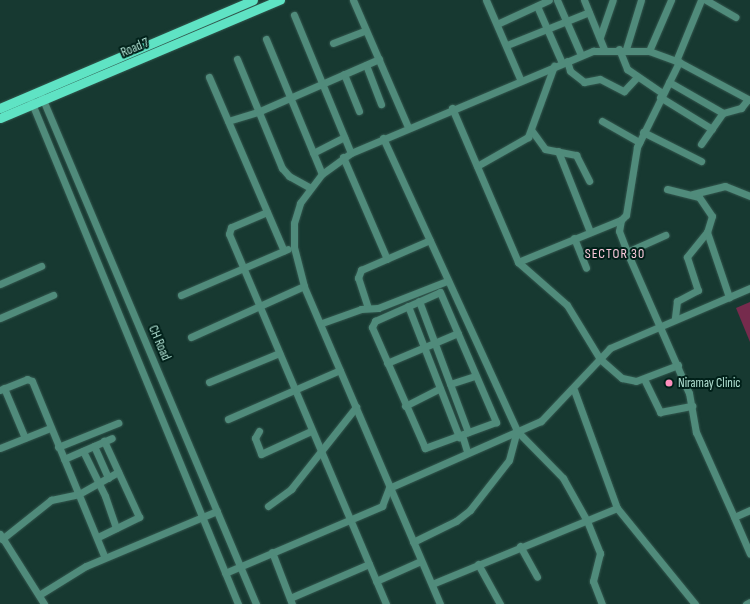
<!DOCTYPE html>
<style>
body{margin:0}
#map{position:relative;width:750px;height:604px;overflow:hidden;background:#173931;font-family:"Sofia Sans Condensed",sans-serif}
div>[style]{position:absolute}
.green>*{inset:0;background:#762b4d}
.roads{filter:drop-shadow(0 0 1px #33574e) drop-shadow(0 0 1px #33574e)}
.minor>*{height:7px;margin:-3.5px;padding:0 3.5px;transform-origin:3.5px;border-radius:3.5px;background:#508b7b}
.major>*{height:9px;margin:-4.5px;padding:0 4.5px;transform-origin:4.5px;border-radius:4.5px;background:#5fe3c4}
.dots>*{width:11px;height:11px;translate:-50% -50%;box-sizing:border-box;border:2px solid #002019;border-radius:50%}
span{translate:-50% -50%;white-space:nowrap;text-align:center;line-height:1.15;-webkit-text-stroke:4px #002019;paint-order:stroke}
.street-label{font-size:13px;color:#b1e1d3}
.poi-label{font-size:13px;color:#b1e1d3}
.left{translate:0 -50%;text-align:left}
.neighbourhood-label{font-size:14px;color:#fac9db;letter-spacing:1px}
</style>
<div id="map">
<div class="green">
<div style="clip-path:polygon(750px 302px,750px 342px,736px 308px)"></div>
</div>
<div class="roads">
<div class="minor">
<div style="left:353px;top:0;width:138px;rotate:66.6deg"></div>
<div style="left:486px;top:0;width:86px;rotate:66.7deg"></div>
<div style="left:557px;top:0;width:60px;rotate:66.4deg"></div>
<div style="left:584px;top:0;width:53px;rotate:67.8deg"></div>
<div style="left:706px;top:0;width:34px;rotate:30deg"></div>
<div style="left:537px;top:6px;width:62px;rotate:66.3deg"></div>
<div style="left:294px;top:15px;width:149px;rotate:67.6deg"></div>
<div style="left:497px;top:24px;width:57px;rotate:-24.8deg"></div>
<div style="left:600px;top:37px;width:39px;rotate:-71deg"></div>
<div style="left:266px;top:39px;width:146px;rotate:67.5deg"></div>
<div style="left:333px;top:43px;width:34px;rotate:-21deg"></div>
<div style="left:507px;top:45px;width:88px;rotate:-21.9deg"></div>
<div style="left:619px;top:49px;width:22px;rotate:68deg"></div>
<div style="left:627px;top:69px;width:42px;rotate:34.4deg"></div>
<div style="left:626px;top:49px;width:51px;rotate:-73deg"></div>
<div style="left:649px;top:51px;width:56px;rotate:-66.7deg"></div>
<div style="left:237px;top:59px;width:118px;rotate:67.6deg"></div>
<div style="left:282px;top:168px;width:11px;rotate:49deg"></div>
<div style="left:289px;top:176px;width:23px;rotate:29deg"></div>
<div style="left:567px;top:61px;width:10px;rotate:73deg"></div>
<div style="left:570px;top:71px;width:18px;rotate:38deg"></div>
<div style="left:584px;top:82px;width:16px;rotate:-11deg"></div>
<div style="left:600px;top:79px;width:27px;rotate:27deg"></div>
<div style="left:624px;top:91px;width:19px;rotate:-47deg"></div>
<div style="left:676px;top:61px;width:66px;rotate:-67.7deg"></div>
<div style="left:366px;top:65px;width:42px;rotate:69deg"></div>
<div style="left:344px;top:74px;width:40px;rotate:68deg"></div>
<div style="left:209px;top:77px;width:189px;rotate:66.7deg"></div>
<div style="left:669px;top:82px;width:62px;rotate:29.9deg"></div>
<div style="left:723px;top:113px;width:19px;rotate:-16deg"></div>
<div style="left:741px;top:108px;width:11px;rotate:-52deg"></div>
<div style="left:41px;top:95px;width:553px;rotate:67.1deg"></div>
<div style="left:660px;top:97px;width:61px;rotate:31.6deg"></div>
<div style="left:31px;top:101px;width:544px;rotate:67.63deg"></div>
<div style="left:452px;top:108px;width:168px;rotate:66.8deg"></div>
<div style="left:518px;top:262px;width:65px;rotate:41.3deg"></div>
<div style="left:567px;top:305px;width:63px;rotate:58.6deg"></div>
<div style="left:600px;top:359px;width:29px;rotate:41deg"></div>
<div style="left:622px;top:378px;width:14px;rotate:12deg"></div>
<div style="left:636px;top:381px;width:45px;rotate:-20.9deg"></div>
<div style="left:228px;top:121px;width:34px;rotate:-17deg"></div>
<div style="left:260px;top:111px;width:130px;rotate:-23.6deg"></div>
<div style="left:602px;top:121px;width:43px;rotate:29.6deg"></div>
<div style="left:532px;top:131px;width:22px;rotate:54deg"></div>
<div style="left:545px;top:149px;width:32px;rotate:11deg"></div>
<div style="left:576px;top:155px;width:29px;rotate:63deg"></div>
<div style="left:643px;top:132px;width:65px;rotate:26.6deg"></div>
<div style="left:383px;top:138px;width:322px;rotate:65.4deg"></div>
<div style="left:517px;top:431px;width:66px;rotate:45.6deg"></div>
<div style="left:563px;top:478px;width:49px;rotate:60.8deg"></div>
<div style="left:587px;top:521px;width:35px;rotate:68deg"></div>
<div style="left:600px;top:553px;width:29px;rotate:104deg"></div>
<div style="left:593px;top:581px;width:25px;rotate:69deg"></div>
<div style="left:701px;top:144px;width:38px;rotate:-55deg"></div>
<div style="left:558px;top:151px;width:87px;rotate:68.4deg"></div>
<div style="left:313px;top:153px;width:35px;rotate:-27deg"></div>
<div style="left:343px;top:157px;width:111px;rotate:66.7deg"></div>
<div style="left:477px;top:166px;width:59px;rotate:-29.6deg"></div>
<div style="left:528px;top:137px;width:76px;rotate:-69.9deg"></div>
<div style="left:667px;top:189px;width:33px;rotate:14deg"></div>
<div style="left:699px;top:197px;width:23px;rotate:56deg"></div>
<div style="left:712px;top:216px;width:17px;rotate:107deg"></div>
<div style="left:707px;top:232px;width:32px;rotate:129deg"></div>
<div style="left:687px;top:257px;width:35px;rotate:72deg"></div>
<div style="left:698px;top:290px;width:24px;rotate:152deg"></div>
<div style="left:677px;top:301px;width:17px;rotate:97deg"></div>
<div style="left:693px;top:194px;width:33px;rotate:-14deg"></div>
<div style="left:725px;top:186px;width:27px;rotate:22deg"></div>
<div style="left:267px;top:212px;width:39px;rotate:157deg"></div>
<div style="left:231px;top:227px;width:7px;rotate:106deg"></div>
<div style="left:229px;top:234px;width:402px;rotate:67deg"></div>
<div style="left:621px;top:220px;width:11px;rotate:100deg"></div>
<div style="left:619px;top:231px;width:22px;rotate:69deg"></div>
<div style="left:627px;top:252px;width:154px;rotate:66.3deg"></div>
<div style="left:689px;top:393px;width:40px;rotate:80deg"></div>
<div style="left:696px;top:432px;width:93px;rotate:65.9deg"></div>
<div style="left:707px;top:232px;width:69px;rotate:71.3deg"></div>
<div style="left:574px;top:238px;width:32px;rotate:68deg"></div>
<div style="left:627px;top:252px;width:42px;rotate:-24.1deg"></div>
<div style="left:518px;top:262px;width:111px;rotate:-22.2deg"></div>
<div style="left:621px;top:220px;width:7px;rotate:-45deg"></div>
<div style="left:626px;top:215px;width:69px;rotate:-80.8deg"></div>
<div style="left:637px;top:147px;width:95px;rotate:-63.7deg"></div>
<div style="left:0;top:284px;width:45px;rotate:-23.7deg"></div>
<div style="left:440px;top:292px;width:142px;rotate:66.7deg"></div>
<div style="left:496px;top:422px;width:76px;rotate:159.9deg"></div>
<div style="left:425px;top:448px;width:132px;rotate:-113.7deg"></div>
<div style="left:372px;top:327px;width:7px;rotate:-63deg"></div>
<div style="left:375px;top:321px;width:71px;rotate:-24deg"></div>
<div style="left:181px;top:295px;width:116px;rotate:-23.3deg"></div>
<div style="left:419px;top:301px;width:140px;rotate:69.5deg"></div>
<div style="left:408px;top:306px;width:141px;rotate:68.7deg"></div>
<div style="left:368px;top:308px;width:32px;rotate:-108deg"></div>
<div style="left:358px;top:278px;width:9px;rotate:-69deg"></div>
<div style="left:361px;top:270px;width:75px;rotate:-23.5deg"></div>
<div style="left:0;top:318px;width:58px;rotate:-23.5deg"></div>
<div style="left:322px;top:323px;width:41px;rotate:-19.7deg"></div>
<div style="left:361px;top:309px;width:17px;rotate:-3deg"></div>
<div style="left:378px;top:308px;width:74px;rotate:-21.4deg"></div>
<div style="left:191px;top:337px;width:124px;rotate:-24.3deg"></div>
<div style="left:387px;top:363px;width:77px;rotate:-22.9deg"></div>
<div style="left:644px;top:379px;width:37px;rotate:64deg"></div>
<div style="left:660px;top:412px;width:33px;rotate:-11deg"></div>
<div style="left:209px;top:382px;width:76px;rotate:-22.5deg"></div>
<div style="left:450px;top:384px;width:26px;rotate:-18deg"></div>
<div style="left:4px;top:388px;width:54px;rotate:67.2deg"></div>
<div style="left:0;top:390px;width:29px;rotate:-22deg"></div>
<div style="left:27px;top:379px;width:5px;rotate:22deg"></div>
<div style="left:32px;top:381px;width:191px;rotate:67.6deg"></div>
<div style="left:574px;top:390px;width:126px;rotate:70deg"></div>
<div style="left:617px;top:508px;width:124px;rotate:50.9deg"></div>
<div style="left:405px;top:406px;width:39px;rotate:-27deg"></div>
<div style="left:228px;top:419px;width:122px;rotate:-23.6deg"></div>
<div style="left:259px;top:431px;width:8px;rotate:120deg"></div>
<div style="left:255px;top:438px;width:17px;rotate:69deg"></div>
<div style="left:261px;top:454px;width:55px;rotate:-24.7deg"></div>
<div style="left:462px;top:435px;width:17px;rotate:73deg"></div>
<div style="left:94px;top:446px;width:35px;rotate:66deg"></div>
<div style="left:58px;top:447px;width:65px;rotate:-21.8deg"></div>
<div style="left:0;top:448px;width:54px;rotate:-21.8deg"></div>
<div style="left:83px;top:451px;width:50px;rotate:63.9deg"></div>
<div style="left:105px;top:496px;width:34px;rotate:71deg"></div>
<div style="left:64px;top:459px;width:52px;rotate:-23.6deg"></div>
<div style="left:268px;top:506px;width:29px;rotate:-36deg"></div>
<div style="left:291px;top:489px;width:105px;rotate:-51.6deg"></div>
<div style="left:750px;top:510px;width:17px;rotate:156deg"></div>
<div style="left:734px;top:517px;width:40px;rotate:66.6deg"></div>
<div style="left:0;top:534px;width:83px;rotate:57.8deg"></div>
<div style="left:98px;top:537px;width:46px;rotate:-26deg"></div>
<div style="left:139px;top:517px;width:84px;rotate:-114.7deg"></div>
<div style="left:2px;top:539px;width:63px;rotate:-38.5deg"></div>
<div style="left:51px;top:500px;width:29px;rotate:-12deg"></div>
<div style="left:79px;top:494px;width:45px;rotate:-29.4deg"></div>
<div style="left:413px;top:542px;width:48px;rotate:-26deg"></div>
<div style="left:456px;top:521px;width:18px;rotate:-38deg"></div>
<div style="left:470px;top:510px;width:63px;rotate:-52deg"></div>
<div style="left:509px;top:460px;width:30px;rotate:-75deg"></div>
<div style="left:520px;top:546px;width:35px;rotate:61deg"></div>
<div style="left:272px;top:552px;width:56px;rotate:69deg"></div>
<div style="left:478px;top:564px;width:46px;rotate:61.2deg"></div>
<div style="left:225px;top:573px;width:171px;rotate:-23.1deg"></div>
<div style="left:382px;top:506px;width:19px;rotate:-69deg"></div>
<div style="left:389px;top:488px;width:166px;rotate:-23.8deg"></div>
<div style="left:541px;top:421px;width:100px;rotate:-46.6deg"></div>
<div style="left:610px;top:348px;width:152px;rotate:-23.2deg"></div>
<div style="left:376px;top:581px;width:49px;rotate:-24deg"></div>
<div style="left:432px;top:584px;width:200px;rotate:-22.3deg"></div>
<div style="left:39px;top:595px;width:55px;rotate:-31.7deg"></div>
<div style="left:86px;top:566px;width:142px;rotate:-22.8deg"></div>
<div style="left:290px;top:598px;width:86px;rotate:-23.3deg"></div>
<div style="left:440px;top:604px;width:346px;rotate:-113.2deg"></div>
<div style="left:304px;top:286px;width:40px;rotate:-104.4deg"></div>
<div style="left:294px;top:247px;width:24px;rotate:-90deg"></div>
<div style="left:294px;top:223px;width:21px;rotate:-73deg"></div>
<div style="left:300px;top:203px;width:36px;rotate:-53deg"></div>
<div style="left:322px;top:174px;width:36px;rotate:-36deg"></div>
<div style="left:351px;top:153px;width:263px;rotate:-22.9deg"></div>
<div style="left:593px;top:51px;width:56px"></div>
<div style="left:649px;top:51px;width:32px;rotate:20deg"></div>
<div style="left:679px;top:62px;width:81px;rotate:28.2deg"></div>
<div style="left:746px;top:604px;width:4px;rotate:-27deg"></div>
</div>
<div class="major">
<div style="left:0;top:108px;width:275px;rotate:-23.1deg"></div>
<div style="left:0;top:118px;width:304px;rotate:-22.9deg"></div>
</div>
</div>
<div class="dots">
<div style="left:669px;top:383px;background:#fe8ebc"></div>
</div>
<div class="street-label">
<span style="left:135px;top:48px;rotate:-23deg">Road 7</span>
<span style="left:159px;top:343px;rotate:67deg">CH Road</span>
</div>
<div class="poi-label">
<span class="left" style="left:678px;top:383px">Niramay Clinic</span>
</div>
<div class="neighbourhood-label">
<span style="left:615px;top:254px">SECTOR 30</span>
</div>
</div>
